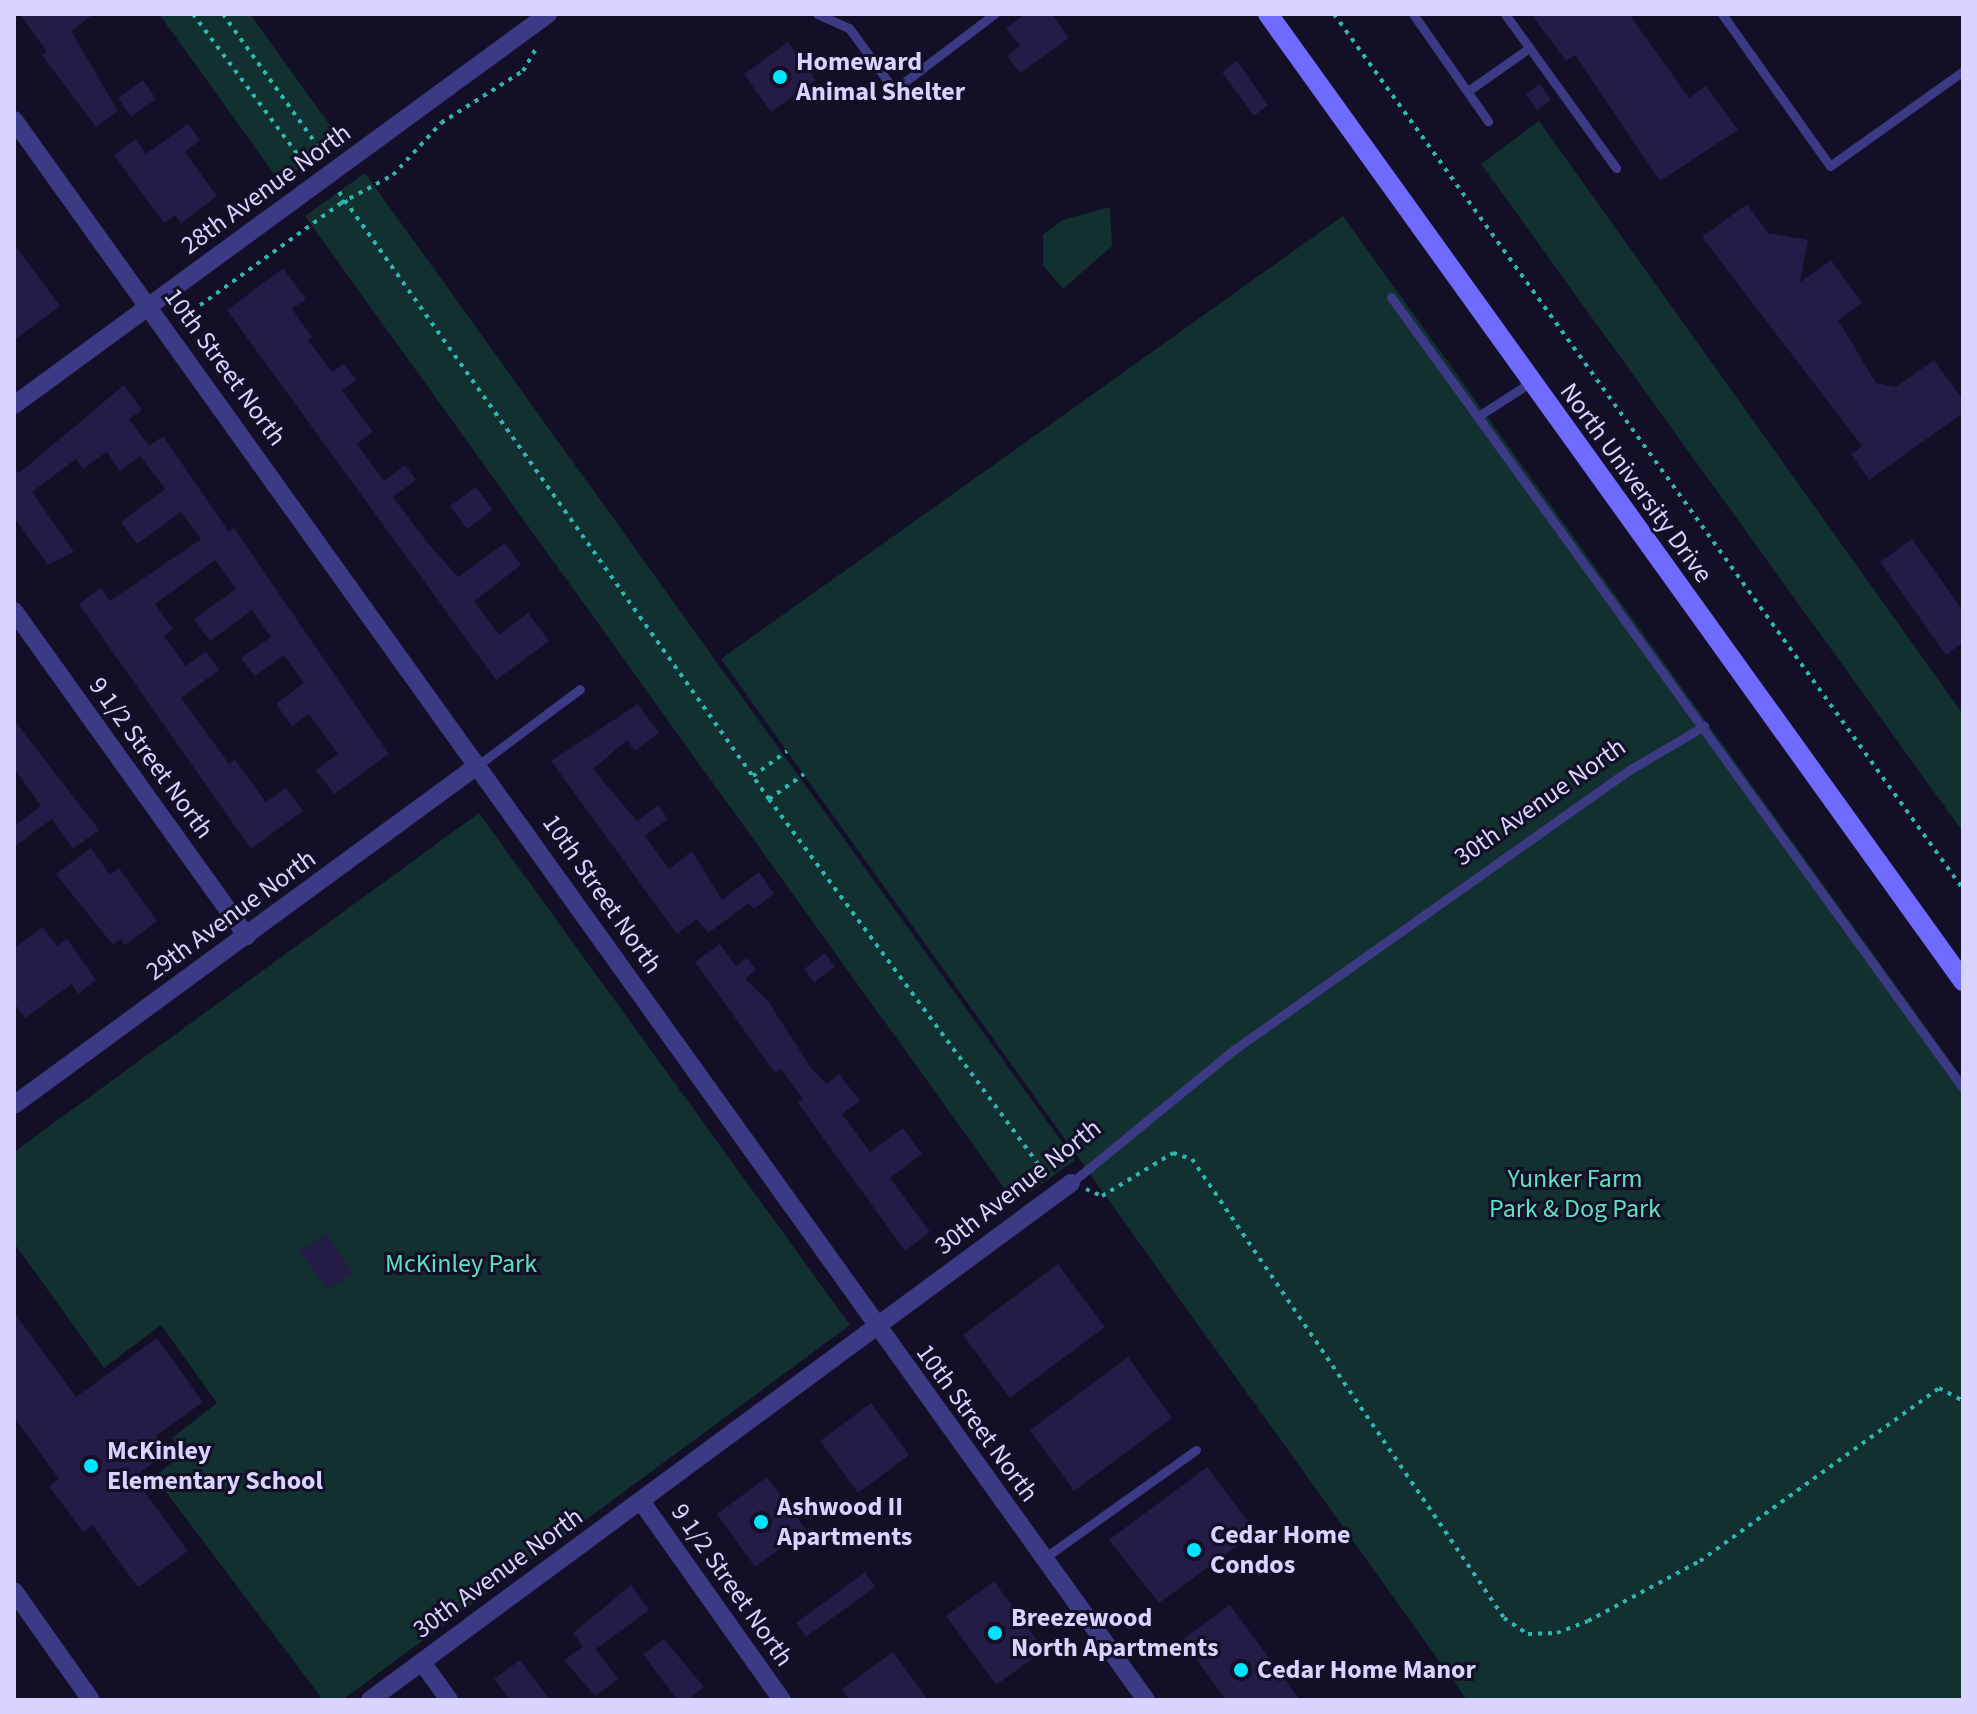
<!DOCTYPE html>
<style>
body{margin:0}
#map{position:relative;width:1977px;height:1714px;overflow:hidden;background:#130f26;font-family:"Source Sans 3",sans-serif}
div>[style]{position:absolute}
.green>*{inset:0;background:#12302f}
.building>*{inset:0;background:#241b47}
.path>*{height:4px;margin-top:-2px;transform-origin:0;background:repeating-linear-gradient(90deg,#2fb8b0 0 4px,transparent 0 10px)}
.lane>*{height:9px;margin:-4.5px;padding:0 4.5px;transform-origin:4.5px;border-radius:4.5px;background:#3d3a85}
.street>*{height:18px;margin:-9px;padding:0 9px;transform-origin:9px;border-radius:9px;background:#3d3a85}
.secondary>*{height:20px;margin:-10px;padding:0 10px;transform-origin:10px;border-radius:10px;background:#6f6bff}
.dots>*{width:22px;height:22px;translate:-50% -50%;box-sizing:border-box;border:4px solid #130f26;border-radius:50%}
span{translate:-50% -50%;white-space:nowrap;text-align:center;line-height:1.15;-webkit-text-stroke:6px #130f26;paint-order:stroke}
.poi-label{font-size:26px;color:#d9d4ff;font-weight:700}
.left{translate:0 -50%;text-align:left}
.street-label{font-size:26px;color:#d9d4ff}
.park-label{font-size:26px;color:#5fe0c0}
.frame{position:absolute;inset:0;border:16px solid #d9d4ff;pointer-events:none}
</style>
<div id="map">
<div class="green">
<div style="clip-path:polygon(159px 14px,250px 14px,340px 139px,280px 182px)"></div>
<div style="clip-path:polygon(1539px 121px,1963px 714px,1963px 832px,1481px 164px)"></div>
<div style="clip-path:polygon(365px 173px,1075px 1160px,1015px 1203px,305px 216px)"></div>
<div style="clip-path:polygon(1110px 207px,1112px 246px,1063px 289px,1043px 265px,1043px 234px,1063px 220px)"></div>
<div style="clip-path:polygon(1343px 216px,1963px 1079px,1963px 1700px,1467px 1700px,721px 659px)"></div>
<div style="clip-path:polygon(479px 813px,850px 1325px,342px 1700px,323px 1700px,154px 1476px,183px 1455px,172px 1438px,217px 1403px,161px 1325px,104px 1368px,14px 1243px,14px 1152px)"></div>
</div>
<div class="building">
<div style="clip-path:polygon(20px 14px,94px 14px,71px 31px,118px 111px,96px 127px,42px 55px,47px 52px)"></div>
<div style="clip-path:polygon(1025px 14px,1052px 14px,1069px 38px,1020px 73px,1007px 56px,1020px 46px,1006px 28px)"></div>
<div style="clip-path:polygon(1531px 14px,1629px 14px,1689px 98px,1706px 86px,1738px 130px,1660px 181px,1575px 55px,1566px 61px)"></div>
<div style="clip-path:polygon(788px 42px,816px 80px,771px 112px,744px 74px)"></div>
<div style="clip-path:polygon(1237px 61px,1268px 105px,1254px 116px,1222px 72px)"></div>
<div style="clip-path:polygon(143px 80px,156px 99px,131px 117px,118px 98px)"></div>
<div style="clip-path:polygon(1540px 84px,1551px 100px,1537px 110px,1526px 94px)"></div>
<div style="clip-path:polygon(188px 124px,200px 140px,185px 152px,217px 196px,181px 223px,175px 215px,164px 223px,114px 155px,136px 139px,146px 154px)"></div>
<div style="clip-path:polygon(1747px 204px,1768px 233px,1808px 240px,1800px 282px,1831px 260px,1862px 303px,1838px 320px,1876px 383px,1896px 387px,1934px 360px,1963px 400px,1963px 413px,1869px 480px,1851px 454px,1862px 446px,1702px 237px)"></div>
<div style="clip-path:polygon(14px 244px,60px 306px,14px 340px)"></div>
<div style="clip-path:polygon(283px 268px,306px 299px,292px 309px,312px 337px,308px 340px,332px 372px,344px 364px,356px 380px,342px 390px,373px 432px,357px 444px,384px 481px,405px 465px,416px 480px,393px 497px,426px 541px,458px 577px,505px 543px,521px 565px,474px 601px,499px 635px,528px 613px,549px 641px,496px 680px,227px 310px)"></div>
<div style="clip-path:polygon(124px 385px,142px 410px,129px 419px,149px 446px,163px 436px,229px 532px,234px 528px,389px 754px,334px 794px,316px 770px,338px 754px,309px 714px,292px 726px,276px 704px,304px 683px,284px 655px,255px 676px,241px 658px,271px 637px,252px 610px,210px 641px,194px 619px,236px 589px,215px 560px,155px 604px,173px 629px,164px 636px,186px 666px,206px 651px,219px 670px,181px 698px,229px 764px,235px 760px,266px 802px,286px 788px,303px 811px,251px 849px,79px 604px,101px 588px,110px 601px,201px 539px,181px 512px,137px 544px,121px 522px,165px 489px,140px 456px,120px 471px,107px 452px,83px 469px,76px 459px,32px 492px,74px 552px,48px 565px,14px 517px,14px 468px,18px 473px,24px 469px)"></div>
<div style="clip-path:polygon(476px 487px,493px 510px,467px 529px,450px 506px)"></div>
<div style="clip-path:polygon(1912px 539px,1963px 611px,1963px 642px,1946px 655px,1880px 562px)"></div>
<div style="clip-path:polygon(638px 704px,659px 733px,635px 751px,627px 740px,593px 769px,637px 821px,658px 805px,668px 819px,645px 836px,669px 869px,692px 851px,722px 900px,759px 872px,774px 894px,754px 909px,749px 903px,708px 933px,697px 919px,677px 934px,551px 761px)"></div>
<div style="clip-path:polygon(14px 720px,99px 830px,73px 849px,52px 819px,14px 847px,14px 826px,41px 806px,14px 768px)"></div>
<div style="clip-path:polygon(91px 848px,110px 875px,119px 868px,157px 921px,125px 945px,121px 939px,113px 945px,56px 874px)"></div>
<div style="clip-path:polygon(43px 927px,57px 946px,67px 939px,96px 980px,78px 994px,72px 984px,25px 1018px,14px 1003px,14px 948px)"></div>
<div style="clip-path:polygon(720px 944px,736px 966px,747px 958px,756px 970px,745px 979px,768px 1001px,811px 1068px,826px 1084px,839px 1074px,860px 1101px,842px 1114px,870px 1152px,903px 1128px,922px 1154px,890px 1178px,930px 1232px,905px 1251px,798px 1103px,803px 1099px,781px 1069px,775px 1073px,695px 962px)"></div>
<div style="clip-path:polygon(825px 953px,835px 967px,814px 982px,804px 969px)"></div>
<div style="clip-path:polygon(326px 1234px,353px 1272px,328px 1290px,300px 1252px)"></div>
<div style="clip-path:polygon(1058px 1264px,1105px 1327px,1010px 1398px,963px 1335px)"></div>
<div style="clip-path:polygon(14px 1312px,76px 1397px,157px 1338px,203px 1402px,156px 1436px,168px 1452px,134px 1477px,188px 1551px,138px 1587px,92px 1525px,83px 1532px,49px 1486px,59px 1479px,14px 1417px)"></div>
<div style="clip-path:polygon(1128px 1357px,1172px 1418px,1074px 1491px,1030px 1430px)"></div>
<div style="clip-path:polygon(871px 1403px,909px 1455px,858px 1493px,820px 1441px)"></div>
<div style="clip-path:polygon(1207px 1467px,1256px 1532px,1159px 1603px,1109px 1540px)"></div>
<div style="clip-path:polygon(767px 1477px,806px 1530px,755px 1567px,717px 1514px)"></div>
<div style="clip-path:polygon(865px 1572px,875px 1587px,806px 1637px,796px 1623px)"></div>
<div style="clip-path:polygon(994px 1581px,1044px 1650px,996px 1685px,946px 1616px)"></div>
<div style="clip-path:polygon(631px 1585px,649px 1610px,596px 1649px,618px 1679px,595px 1696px,564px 1660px,583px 1647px,573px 1633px)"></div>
<div style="clip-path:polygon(1230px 1605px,1300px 1700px,1226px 1700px,1182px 1640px)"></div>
<div style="clip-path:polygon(664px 1639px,704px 1687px,687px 1700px,677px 1700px,643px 1654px)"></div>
<div style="clip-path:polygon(893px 1652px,928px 1700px,850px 1700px,842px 1689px)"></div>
<div style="clip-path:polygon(520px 1660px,550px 1700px,510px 1700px,494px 1679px)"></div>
</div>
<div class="path">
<div style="left:193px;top:14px;width:181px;rotate:53.3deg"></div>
<div style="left:301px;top:159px;width:14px;rotate:17deg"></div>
<div style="left:223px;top:14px;width:173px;rotate:54.4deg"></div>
<div style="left:1334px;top:14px;width:1078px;rotate:54.29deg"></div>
<div style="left:339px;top:192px;width:744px;rotate:54.69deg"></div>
<div style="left:769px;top:799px;width:470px;rotate:53.6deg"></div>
<div style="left:192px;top:311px;width:184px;rotate:-35.9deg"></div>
<div style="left:341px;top:203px;width:59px;rotate:-28.3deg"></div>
<div style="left:393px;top:175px;width:71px;rotate:-47.3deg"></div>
<div style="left:441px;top:123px;width:97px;rotate:-32.4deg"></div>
<div style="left:523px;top:71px;width:28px;rotate:-60deg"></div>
<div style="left:753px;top:776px;width:42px;rotate:-36.3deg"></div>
<div style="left:769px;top:799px;width:43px;rotate:-35.5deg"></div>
<div style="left:1086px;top:1189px;width:17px;rotate:24deg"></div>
<div style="left:1102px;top:1196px;width:83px;rotate:-31.2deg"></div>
<div style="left:1173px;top:1153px;width:20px;rotate:18deg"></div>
<div style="left:1192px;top:1159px;width:555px;rotate:55.79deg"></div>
<div style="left:1504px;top:1618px;width:29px;rotate:34deg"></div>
<div style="left:1528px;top:1634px;width:29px;rotate:-2deg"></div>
<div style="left:1557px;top:1633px;width:33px;rotate:-21deg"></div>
<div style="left:1588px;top:1621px;width:127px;rotate:-28.2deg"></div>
<div style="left:1700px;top:1561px;width:295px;rotate:-35.9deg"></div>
<div style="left:1939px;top:1388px;width:27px;rotate:28deg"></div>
</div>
<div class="lane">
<div style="left:817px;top:14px;width:35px;rotate:24deg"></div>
<div style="left:849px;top:28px;width:77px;rotate:54deg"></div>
<div style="left:894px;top:90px;width:126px;rotate:-37.2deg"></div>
<div style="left:1413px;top:14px;width:131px;rotate:55deg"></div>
<div style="left:1505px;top:14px;width:190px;rotate:54.2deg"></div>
<div style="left:1722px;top:14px;width:186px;rotate:54.6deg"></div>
<div style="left:1830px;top:166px;width:163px;rotate:-35.5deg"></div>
<div style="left:1468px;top:91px;width:75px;rotate:-35.2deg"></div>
<div style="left:1391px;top:297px;width:976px;rotate:54.13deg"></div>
<div style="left:1480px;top:415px;width:61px;rotate:-32.9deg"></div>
<div style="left:478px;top:765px;width:127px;rotate:-36.7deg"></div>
<div style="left:1071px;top:1183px;width:212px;rotate:-39.3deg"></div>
<div style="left:1235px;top:1049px;width:485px;rotate:-35.3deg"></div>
<div style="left:1631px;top:769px;width:85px;rotate:-30.5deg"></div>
<div style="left:1043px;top:1559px;width:188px;rotate:-35.5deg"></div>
</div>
<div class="street">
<div style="left:14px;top:120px;width:1944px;rotate:54.38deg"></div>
<div style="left:14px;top:405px;width:662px;rotate:-36.21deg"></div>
<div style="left:14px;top:611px;width:400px;rotate:54.4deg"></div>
<div style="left:14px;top:1105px;width:575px;rotate:-36.23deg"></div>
<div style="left:641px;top:1501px;width:244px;rotate:54.7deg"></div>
<div style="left:14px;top:1591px;width:133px;rotate:54.8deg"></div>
<div style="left:422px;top:1662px;width:47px;rotate:54.6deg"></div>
<div style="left:370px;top:1700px;width:871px;rotate:-36.41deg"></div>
</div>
<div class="secondary">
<div style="left:1268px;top:14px;width:1191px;rotate:54.29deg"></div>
</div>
<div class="dots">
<div style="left:780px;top:77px;background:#00e5ff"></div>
<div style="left:91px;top:1466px;background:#00e5ff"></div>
<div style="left:761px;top:1522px;background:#00e5ff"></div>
<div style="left:1194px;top:1550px;background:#00e5ff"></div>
<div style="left:995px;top:1633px;background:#00e5ff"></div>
<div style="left:1241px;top:1670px;background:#00e5ff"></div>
</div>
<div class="poi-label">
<span class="left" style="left:796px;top:77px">Homeward<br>Animal Shelter</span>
<span class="left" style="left:107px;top:1466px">McKinley<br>Elementary School</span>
<span class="left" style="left:777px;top:1522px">Ashwood II<br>Apartments</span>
<span class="left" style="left:1210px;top:1550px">Cedar Home<br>Condos</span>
<span class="left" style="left:1011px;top:1633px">Breezewood<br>North Apartments</span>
<span class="left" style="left:1257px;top:1670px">Cedar Home Manor</span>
</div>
<div class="street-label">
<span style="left:266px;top:189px;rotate:-36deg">28th Avenue North</span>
<span style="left:225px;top:367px;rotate:54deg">10th Street North</span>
<span style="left:1636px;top:483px;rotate:54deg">North University Drive</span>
<span style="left:151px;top:758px;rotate:54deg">9 1/2 Street North</span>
<span style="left:1540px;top:802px;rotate:-35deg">30th Avenue North</span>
<span style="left:602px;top:894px;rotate:55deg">10th Street North</span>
<span style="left:231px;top:915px;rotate:-36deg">29th Avenue North</span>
<span style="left:1018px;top:1187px;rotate:-38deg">30th Avenue North</span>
<span style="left:977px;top:1423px;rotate:54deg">10th Street North</span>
<span style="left:498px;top:1573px;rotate:-36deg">30th Avenue North</span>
<span style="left:732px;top:1585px;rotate:55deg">9 1/2 Street North</span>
</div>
<div class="park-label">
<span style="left:1575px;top:1194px">Yunker Farm<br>Park &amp; Dog Park</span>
<span style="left:461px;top:1264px">McKinley Park</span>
</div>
<div class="frame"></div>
</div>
